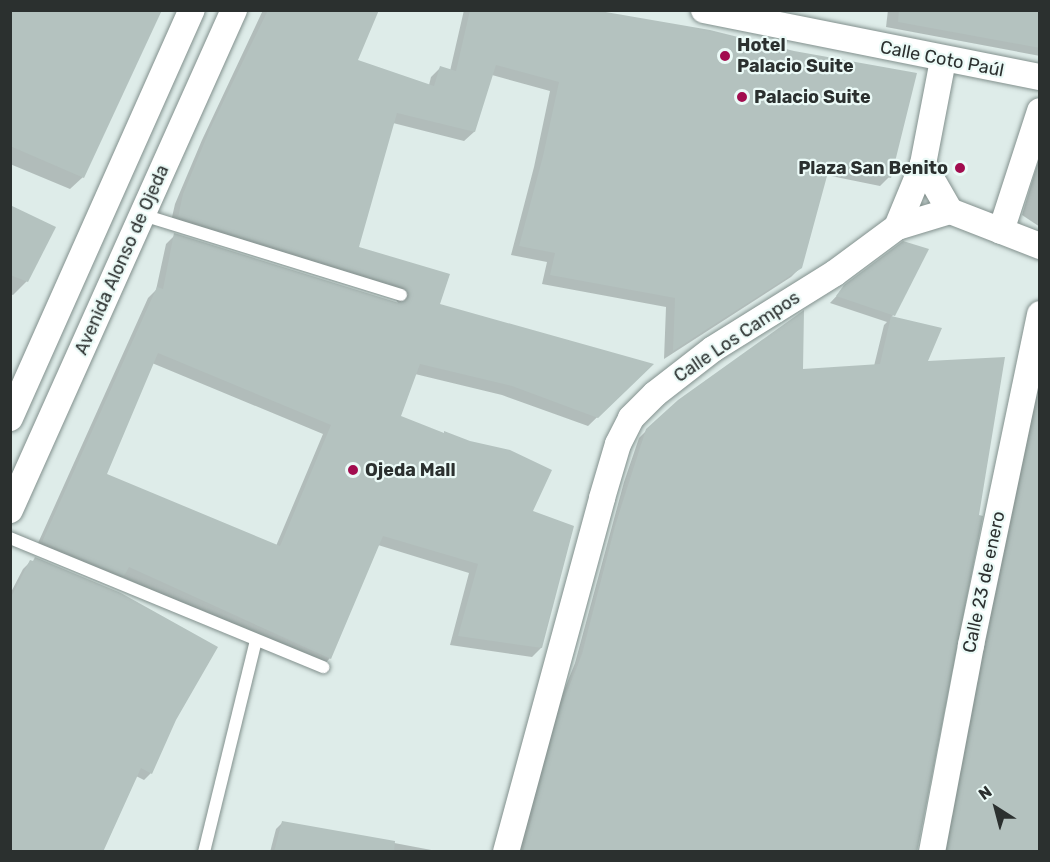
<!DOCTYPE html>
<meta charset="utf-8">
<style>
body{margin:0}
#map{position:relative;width:1050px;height:862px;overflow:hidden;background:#deece9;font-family:Rubik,sans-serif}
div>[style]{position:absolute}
.shadow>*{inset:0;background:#0003}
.building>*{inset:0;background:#b4c2bf}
.roads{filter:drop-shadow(0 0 2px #82908d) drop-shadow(0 0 2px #82908d)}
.service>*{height:12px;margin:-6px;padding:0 6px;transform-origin:6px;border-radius:6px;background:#fff}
.minor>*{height:26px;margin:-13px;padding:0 13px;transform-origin:13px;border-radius:13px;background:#fff}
.dots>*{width:16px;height:16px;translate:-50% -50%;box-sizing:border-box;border:3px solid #ebfaf7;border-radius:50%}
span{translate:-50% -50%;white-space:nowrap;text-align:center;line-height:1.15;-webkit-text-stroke:4.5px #ebfaf7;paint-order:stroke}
.poi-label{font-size:18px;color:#2b302f;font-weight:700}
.left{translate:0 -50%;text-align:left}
.right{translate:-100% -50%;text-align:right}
.street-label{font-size:18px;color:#2b302f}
.frame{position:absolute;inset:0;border:12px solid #2b302f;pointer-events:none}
.north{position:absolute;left:966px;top:778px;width:60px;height:60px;-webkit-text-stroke:4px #ebfaf7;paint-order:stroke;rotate:324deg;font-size:16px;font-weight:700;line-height:24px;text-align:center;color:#2b302f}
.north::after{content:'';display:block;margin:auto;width:21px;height:27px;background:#2b302f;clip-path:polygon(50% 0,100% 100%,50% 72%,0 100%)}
</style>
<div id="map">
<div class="shadow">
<div style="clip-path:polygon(10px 10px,83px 177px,70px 189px,10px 164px)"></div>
<div style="clip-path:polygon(evenodd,263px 10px,377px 10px,356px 61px,429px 85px,431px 77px,440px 68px,450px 71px,464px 10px,592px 10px,889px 177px,880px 186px,826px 175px,801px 267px,791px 277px,664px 359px,666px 307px,542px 284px,547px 262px,511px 255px,534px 167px,550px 91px,492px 75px,474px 132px,464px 141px,393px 123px,357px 248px,439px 305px,651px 365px,588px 426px,502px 395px,415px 374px,400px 417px,443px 434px,444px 433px,531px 512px,541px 648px,532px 657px,450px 645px,469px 573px,378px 545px,330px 658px,321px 668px,122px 577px,114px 585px,34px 552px,148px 298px,156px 290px,166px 244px,175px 235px,399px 305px,394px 296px,170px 226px,175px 204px,202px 140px,263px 10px,152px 363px,323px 434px,276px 546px,105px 475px,152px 363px)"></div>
<div style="clip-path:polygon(888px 10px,1040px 10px,1040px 56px,886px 27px)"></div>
<div style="clip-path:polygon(1040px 155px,1040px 227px,1022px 215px)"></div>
<div style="clip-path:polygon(10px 206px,27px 281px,13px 295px,10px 294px)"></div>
<div style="clip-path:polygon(844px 288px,893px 315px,891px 318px,940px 330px,926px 363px,916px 852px,518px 852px,552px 721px,575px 663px,624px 482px,639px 438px,647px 430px,802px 371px,874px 366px,884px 325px,887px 322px,830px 303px)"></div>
<div style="clip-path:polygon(1040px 367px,1040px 852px,942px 852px)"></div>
<div style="clip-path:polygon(30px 562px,175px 719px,151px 773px,144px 780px,136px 776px,10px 852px,10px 594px,23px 569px)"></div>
<div style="clip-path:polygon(283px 822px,442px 852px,270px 852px,276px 829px)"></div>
</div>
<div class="building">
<div style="clip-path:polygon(10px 10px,162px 10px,84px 178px,10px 146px)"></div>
<div style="clip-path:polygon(evenodd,268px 10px,379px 10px,358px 60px,434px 86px,440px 66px,456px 71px,470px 10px,594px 10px,710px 30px,794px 51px,917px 73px,891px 178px,830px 165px,802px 268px,673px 351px,675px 298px,550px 275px,555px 253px,519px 246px,543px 156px,559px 82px,496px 65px,475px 132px,397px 113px,359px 247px,450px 274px,440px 304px,654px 364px,598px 418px,512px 386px,420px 364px,401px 416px,444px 433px,444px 431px,470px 441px,510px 450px,552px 470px,533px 511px,574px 526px,542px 648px,458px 636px,478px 564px,383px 536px,331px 659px,129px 567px,124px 576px,42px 542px,157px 287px,163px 289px,174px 233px,399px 303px,409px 298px,409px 293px,403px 287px,178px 217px,183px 194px,210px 129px,268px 10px,158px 353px,331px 425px,280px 546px,107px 474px,158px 353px)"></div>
<div style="clip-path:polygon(899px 10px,1040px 10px,1040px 48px,898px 22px)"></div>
<div style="clip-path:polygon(10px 205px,56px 227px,28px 282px,10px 275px)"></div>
<div style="clip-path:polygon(903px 241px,929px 249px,895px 316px,836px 296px,844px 285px)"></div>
<div style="clip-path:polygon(804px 310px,803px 369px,880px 364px,891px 316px,942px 328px,928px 361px,1005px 357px,979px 515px,983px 516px,917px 852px,523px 852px,559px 712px,582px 654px,615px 526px,646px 429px,678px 400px)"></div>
<div style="clip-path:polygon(1035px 410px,1040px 410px,1040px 852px,947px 852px,986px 648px)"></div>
<div style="clip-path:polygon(35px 557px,121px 593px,218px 647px,176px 720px,152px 774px,141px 768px,103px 852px,10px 852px,10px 599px,30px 560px,33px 561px)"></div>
<div style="clip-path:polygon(282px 821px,395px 841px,394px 852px,274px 852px)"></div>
</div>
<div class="roads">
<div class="service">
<div style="left:143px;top:215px;width:270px;rotate:17.2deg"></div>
<div style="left:10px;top:538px;width:339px;rotate:22.4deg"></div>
<div style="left:204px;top:852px;width:217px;rotate:-76.2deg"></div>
</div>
<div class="minor">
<div style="left:704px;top:10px;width:343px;rotate:11.3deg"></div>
<div style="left:950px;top:211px;width:97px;rotate:21.3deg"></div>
<div style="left:897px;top:227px;width:55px;rotate:-16.8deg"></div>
<div style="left:950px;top:211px;width:54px;rotate:-119.9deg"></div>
<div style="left:1001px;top:231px;width:126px;rotate:-72deg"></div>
<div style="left:10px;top:418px;width:447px;rotate:-66deg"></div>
<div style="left:10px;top:510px;width:548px;rotate:-65.87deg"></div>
<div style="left:506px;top:852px;width:367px;rotate:-74.8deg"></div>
<div style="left:602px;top:498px;width:56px;rotate:-73.5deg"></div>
<div style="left:618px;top:444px;width:29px;rotate:-63deg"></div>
<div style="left:631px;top:418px;width:34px;rotate:-45deg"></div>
<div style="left:655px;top:394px;width:73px;rotate:-37.8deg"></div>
<div style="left:713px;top:349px;width:144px;rotate:-31.9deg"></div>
<div style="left:835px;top:273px;width:77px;rotate:-36.6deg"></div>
<div style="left:897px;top:227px;width:68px;rotate:-67.6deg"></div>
<div style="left:923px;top:164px;width:106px;rotate:-79.1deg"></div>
<div style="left:932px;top:852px;width:211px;rotate:-79.3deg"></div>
<div style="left:971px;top:645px;width:338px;rotate:-78.2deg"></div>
</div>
</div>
<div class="dots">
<div style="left:725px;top:56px;background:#a20d4f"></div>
<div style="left:742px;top:97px;background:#a20d4f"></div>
<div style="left:960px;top:168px;background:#a20d4f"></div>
<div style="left:353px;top:470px;background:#a20d4f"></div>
</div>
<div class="poi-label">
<span class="left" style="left:737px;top:56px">Hotel<br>Palacio Suite</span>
<span class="left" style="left:754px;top:97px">Palacio Suite</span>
<span class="right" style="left:948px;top:168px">Plaza San Benito</span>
<span class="left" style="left:365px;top:470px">Ojeda Mall</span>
</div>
<div class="street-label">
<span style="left:942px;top:59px;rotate:11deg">Calle Coto Paúl</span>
<span style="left:122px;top:260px;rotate:-66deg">Avenida Alonso de Ojeda</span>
<span style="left:737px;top:337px;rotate:-34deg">Calle Los Campos</span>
<span style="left:984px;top:582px;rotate:-78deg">Calle 23 de enero</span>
</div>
<div class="frame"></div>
<div class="north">N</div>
</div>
